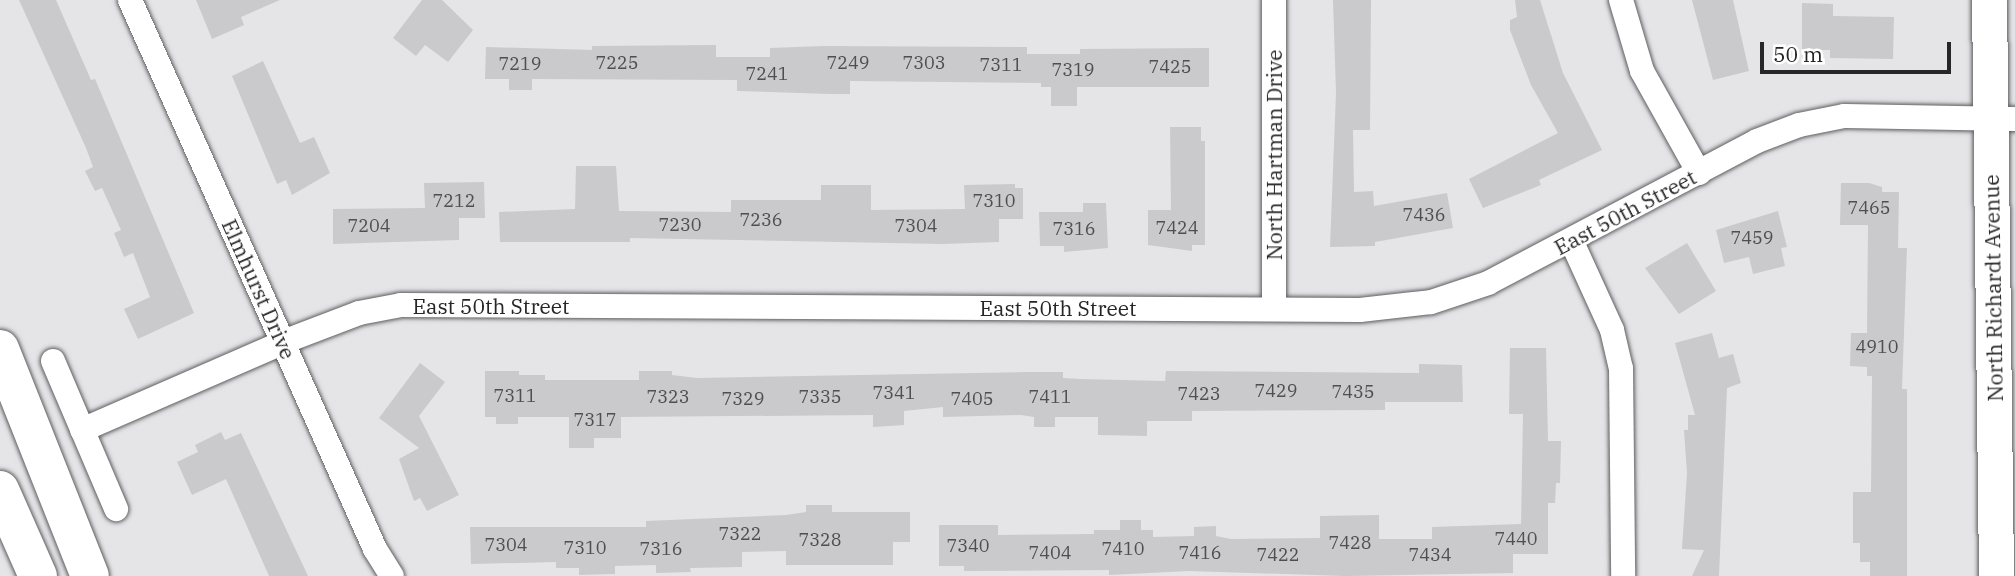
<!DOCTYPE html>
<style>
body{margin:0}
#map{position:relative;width:2015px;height:576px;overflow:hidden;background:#e5e5e8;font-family:"IBM Plex Serif",serif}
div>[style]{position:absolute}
.building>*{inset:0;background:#cacacc}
.roads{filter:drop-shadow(0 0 2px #5e5e60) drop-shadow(0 0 2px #5e5e60)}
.street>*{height:24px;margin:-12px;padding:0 12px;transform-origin:12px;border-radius:12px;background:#fff}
.secondary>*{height:35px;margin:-17.5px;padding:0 17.5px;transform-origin:17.5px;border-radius:17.5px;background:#fff}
.highway>*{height:38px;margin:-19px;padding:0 19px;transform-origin:19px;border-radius:19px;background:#fff}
span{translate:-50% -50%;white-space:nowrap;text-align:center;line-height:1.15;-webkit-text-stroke:5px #fff;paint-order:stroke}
.number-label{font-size:18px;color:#4f4f50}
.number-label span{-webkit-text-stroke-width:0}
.street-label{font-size:21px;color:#262627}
.scale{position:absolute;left:1760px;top:42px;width:191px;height:32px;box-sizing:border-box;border:4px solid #262627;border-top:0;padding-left:9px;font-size:21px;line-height:24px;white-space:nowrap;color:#262627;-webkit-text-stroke:5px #fff;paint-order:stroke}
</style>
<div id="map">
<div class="building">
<div style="clip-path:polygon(19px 0,56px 0,91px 80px,95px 79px,194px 313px,138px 339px,124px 309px,150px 297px,133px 253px,124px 257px,114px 233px,121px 230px,102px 188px,95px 191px,85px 171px,93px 167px,86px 148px)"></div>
<div style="clip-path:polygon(196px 0,280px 0,241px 17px,244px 25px,212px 39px)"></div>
<div style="clip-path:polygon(422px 0,442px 0,473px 30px,448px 62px,425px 45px,416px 56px,393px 38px)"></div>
<div style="clip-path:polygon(1333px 0,1371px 0,1370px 130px,1353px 130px,1354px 192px,1373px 191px,1374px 206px,1447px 193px,1453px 228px,1375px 242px,1375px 246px,1330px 247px,1336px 93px)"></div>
<div style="clip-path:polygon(1515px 0,1540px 0,1563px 73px,1602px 150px,1539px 180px,1541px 185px,1483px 208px,1469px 179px,1558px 133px,1531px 85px,1510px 30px,1510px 20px,1517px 17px)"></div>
<div style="clip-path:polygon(1692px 0,1733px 0,1749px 71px,1713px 80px)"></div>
<div style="clip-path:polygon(1802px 3px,1833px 4px,1833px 16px,1894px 17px,1893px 59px,1830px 58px,1830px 50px,1802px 50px)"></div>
<div style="clip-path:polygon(716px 45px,716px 57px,770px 57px,770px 48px,823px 46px,1027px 47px,1027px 54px,1080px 54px,1080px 49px,1209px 48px,1209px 87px,1077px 87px,1077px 106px,1051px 106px,1051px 87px,1041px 87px,1041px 83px,850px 81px,850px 94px,830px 94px,737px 91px,737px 80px,532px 79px,532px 90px,509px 90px,509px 79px,485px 79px,486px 47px,592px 50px,592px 46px)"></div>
<div style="clip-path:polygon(263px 61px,300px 143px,314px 137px,330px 173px,292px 195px,286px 180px,277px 184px,232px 76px)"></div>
<div style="clip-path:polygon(1170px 127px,1201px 127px,1201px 141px,1205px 141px,1205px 245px,1192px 245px,1192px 251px,1148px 245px,1148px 210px,1171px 210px)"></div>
<div style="clip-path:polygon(576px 166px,616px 166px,619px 211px,731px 212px,731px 200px,821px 200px,821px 185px,871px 185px,871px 210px,965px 209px,964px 185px,1015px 184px,1015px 188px,1023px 188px,1023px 219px,999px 219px,999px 242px,942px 244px,630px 238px,630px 242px,500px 242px,499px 212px,575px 209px)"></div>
<div style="clip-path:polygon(484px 182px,485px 218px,459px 218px,459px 240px,333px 244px,333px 209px,425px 208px,424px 183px)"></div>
<div style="clip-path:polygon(1841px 183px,1869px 183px,1882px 187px,1882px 192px,1899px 192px,1898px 248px,1907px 248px,1902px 389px,1907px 389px,1907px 576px,1870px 576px,1870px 562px,1860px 562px,1860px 543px,1853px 543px,1853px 492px,1871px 492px,1872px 376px,1867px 376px,1867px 367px,1850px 366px,1851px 333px,1867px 333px,1868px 225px,1840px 225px)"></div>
<div style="clip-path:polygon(1083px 203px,1106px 203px,1108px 248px,1064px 252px,1064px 246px,1040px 246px,1039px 212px,1083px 212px)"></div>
<div style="clip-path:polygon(1778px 211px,1787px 247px,1781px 248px,1785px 266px,1753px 274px,1749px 257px,1724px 263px,1716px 230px)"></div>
<div style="clip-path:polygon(1687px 243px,1716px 291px,1679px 314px,1645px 268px)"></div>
<div style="clip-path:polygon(1712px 333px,1719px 358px,1733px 354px,1741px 383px,1727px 388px,1719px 576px,1692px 576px,1704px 550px,1682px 549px,1687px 473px,1684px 430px,1688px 430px,1688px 415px,1695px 415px,1675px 343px)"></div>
<div style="clip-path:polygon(1510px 348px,1546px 348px,1548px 441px,1561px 441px,1560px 483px,1556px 483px,1555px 503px,1548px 503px,1548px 554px,1513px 554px,1513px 573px,1345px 576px,1189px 571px,1109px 575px,1109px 570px,964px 571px,964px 566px,939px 566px,939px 525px,998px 525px,998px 535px,1094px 534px,1094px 530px,1120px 530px,1120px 520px,1141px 520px,1141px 530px,1153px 530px,1153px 537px,1194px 536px,1194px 527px,1216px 526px,1216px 536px,1231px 539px,1320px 538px,1320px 516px,1379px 515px,1379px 539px,1432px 539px,1432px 527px,1521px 524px,1523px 414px,1509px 414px)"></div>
<div style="clip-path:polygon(420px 363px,445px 382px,419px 416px,459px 495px,427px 511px,420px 498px,414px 501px,399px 459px,419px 448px,379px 418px)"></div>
<div style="clip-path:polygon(1419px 364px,1462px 365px,1463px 402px,1385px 402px,1385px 410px,1192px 411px,1192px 421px,1147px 421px,1147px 436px,1098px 435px,1098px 417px,1055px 417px,1055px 427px,1034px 427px,1034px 417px,1021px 415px,943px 417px,943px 407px,904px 411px,904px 425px,873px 427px,873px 415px,621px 417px,621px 438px,594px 438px,594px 448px,569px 448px,569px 417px,518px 417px,518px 424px,496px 424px,496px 417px,485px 417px,485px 371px,519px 371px,519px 375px,545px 375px,545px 380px,639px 380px,639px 371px,672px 371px,672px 375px,697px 378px,1028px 372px,1063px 372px,1063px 378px,1080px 379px,1165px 381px,1166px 371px,1419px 373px)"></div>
<div style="clip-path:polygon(221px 432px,225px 440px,241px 433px,308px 576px,269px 576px,226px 479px,192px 495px,177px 462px,198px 452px,195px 445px)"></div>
<div style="clip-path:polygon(806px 505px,832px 505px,832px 512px,910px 512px,910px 542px,893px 542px,893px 565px,786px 565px,786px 551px,742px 552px,742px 567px,690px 568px,691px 572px,656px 573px,656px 565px,615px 566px,615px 574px,579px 575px,579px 568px,556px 568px,556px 562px,471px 564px,470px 527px,646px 527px,646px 521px,786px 515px,806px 512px)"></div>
</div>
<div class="roads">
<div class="street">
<div style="left:130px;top:0;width:601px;rotate:65.95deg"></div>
<div style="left:375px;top:549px;width:32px;rotate:58deg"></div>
<div style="left:1274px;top:0;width:309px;rotate:90deg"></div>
<div style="left:1621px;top:0;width:74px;rotate:73.5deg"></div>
<div style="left:1642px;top:71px;width:117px;rotate:60.8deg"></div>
<div style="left:1571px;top:240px;width:99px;rotate:65.5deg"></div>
<div style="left:1612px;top:330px;width:39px;rotate:77deg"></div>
<div style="left:1621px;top:368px;width:208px;rotate:89.4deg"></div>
<div style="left:53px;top:361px;width:161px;rotate:66.9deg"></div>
<div style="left:82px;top:430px;width:228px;rotate:-23.5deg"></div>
<div style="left:291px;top:339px;width:73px;rotate:-20.9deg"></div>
<div style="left:359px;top:313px;width:43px;rotate:-10.8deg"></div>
<div style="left:401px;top:305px;width:959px;rotate:0.3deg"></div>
<div style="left:1360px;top:310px;width:71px;rotate:-6.4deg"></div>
<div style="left:1431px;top:302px;width:60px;rotate:-18.4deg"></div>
<div style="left:1488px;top:283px;width:304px;rotate:-27.8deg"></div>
<div style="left:1757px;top:141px;width:45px;rotate:-20.9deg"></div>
<div style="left:1799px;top:125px;width:46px;rotate:-11.3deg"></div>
<div style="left:1844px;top:116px;width:171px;rotate:1deg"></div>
</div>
<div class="secondary">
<div style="left:1989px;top:0;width:576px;rotate:89.3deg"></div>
</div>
<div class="highway">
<div style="left:0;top:349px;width:244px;rotate:68.4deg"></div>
<div style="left:0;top:490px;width:94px;rotate:66.2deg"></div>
</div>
</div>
<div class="number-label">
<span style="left:617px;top:63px">7225</span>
<span style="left:848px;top:63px">7249</span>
<span style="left:924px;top:63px">7303</span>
<span style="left:520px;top:64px">7219</span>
<span style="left:1001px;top:65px">7311</span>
<span style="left:1170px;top:67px">7425</span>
<span style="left:1073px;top:70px">7319</span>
<span style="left:767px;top:74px">7241</span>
<span style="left:454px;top:201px">7212</span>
<span style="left:994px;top:201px">7310</span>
<span style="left:1869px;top:208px">7465</span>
<span style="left:1424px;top:215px">7436</span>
<span style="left:761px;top:220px">7236</span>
<span style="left:680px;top:225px">7230</span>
<span style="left:369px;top:226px">7204</span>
<span style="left:916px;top:226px">7304</span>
<span style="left:1177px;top:228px">7424</span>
<span style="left:1074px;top:229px">7316</span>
<span style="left:1752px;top:238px">7459</span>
<span style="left:1877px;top:347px">4910</span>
<span style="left:1276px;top:391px">7429</span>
<span style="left:1353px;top:392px">7435</span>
<span style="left:894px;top:393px">7341</span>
<span style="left:1199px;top:394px">7423</span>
<span style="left:515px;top:396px">7311</span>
<span style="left:668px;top:397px">7323</span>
<span style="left:820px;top:397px">7335</span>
<span style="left:1050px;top:397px">7411</span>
<span style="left:743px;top:399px">7329</span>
<span style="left:972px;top:399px">7405</span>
<span style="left:595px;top:420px">7317</span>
<span style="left:740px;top:534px">7322</span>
<span style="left:1516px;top:539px">7440</span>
<span style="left:820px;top:540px">7328</span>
<span style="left:1350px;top:543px">7428</span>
<span style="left:506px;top:545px">7304</span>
<span style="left:968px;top:546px">7340</span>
<span style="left:585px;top:548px">7310</span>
<span style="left:661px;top:549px">7316</span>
<span style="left:1123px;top:549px">7410</span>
<span style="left:1050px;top:553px">7404</span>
<span style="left:1200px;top:553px">7416</span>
<span style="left:1278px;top:555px">7422</span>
<span style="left:1430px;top:555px">7434</span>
</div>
<div class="street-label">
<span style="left:1274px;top:155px;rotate:-90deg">North Hartman Drive</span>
<span style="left:1625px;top:212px;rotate:-28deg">East 50th Street</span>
<span style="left:1993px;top:288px;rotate:-91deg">North Richardt Avenue</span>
<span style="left:259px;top:289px;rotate:66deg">Elmhurst Drive</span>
<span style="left:491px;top:306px">East 50th Street</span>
<span style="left:1058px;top:308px">East 50th Street</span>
</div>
<div class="scale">50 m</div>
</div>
